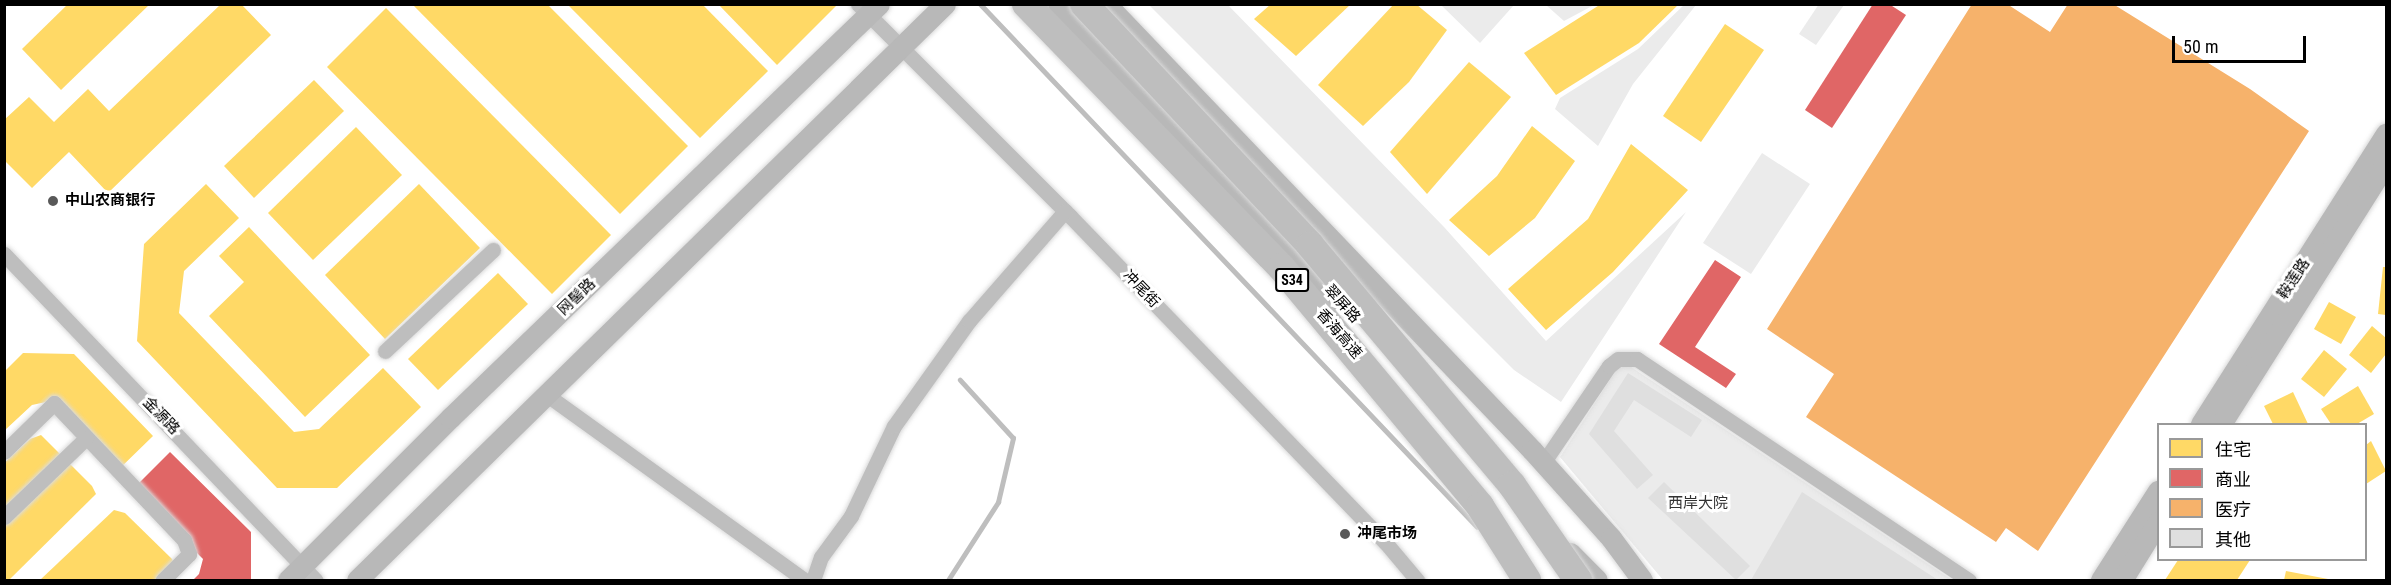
<!DOCTYPE html>
<meta charset="utf-8">
<style>
body{margin:0}
#map{position:relative;width:2391px;height:585px;overflow:hidden;background:#fff;font-family:"Roboto Condensed","Noto Sans SC",sans-serif}
div>[style]{position:absolute}
.green>*{inset:0;background:#ebebeb}
.homes>*{inset:0;background:#ffd966}
.shops>*{inset:0;background:#e06666}
.health>*{inset:0;background:#f6b26b}
.stream>*{height:5px;margin:-2.5px;padding:0 2.5px;transform-origin:2.5px;border-radius:2.5px;background:#bebebe}
.building>*{inset:0;background:#dfdfdf}
.roads{filter:drop-shadow(0 0 2px #dbdbdb) drop-shadow(0 0 2px #dbdbdb)}
.street>*{height:15px;margin:-7.5px;padding:0 7.5px;transform-origin:7.5px;border-radius:7.5px;background:#bebebe}
.secondary>*{height:21px;margin:-10.5px;padding:0 10.5px;transform-origin:10.5px;border-radius:10.5px;background:#b8b8b8}
.highway>*{height:28px;margin:-14px;padding:0 14px;transform-origin:14px;border-radius:14px;background:#bebebe}
.bridges{filter:drop-shadow(0 0 2px #dbdbdb) drop-shadow(0 0 2px #dbdbdb)}
.highway-bridge>*{height:28px;margin:-14px;padding:0 14px;transform-origin:14px;border-radius:14px;background:#bebebe}
.dots>*{width:16px;height:16px;translate:-50% -50%;box-sizing:border-box;border:3px solid #fff;border-radius:50%}
span{translate:-50% -50%;white-space:nowrap;text-align:center;line-height:1.15;-webkit-text-stroke:6px #fff;paint-order:stroke}
.shield-label span{padding:2px 4px;background:#fff;border:2px solid;border-radius:4px;-webkit-text-stroke-width:0}
.shield-label{font-size:14px;color:#000;font-weight:700}
.poi-label{font-size:15px;color:#000;font-weight:700}
.left{translate:0 -50%;text-align:left}
.street-label{font-size:15px;color:#000}
.park-label{font-size:15px;color:#323232}
.frame{position:absolute;inset:0;border:6px solid #000;pointer-events:none}
.legend{position:absolute;left:2157px;top:423px;width:210px;height:138px;box-sizing:border-box;background:#fff;border:2px solid #999;margin:0;padding:8px 10px;list-style:none;font-size:18px;color:#000}
.legend li{display:flex;align-items:center;gap:12px;height:30px}
.legend b{width:30px;border:2px solid #999}
.scale{position:absolute;left:2172px;top:36px;width:134px;height:27px;box-sizing:border-box;border:3px solid #000;border-top:0;padding-left:8px;font-size:18px;line-height:21px;white-space:nowrap;color:#000;-webkit-text-stroke:4px #fff;paint-order:stroke}
</style>
<div id="map">
<div class="green">
<div style="clip-path:polygon(1685px 4px,1696px 5px,1633px 84px,1598px 146px,1555px 109px,1560px 98px,1638px 49px)"></div>
<div style="clip-path:polygon(1819px 4px,1844px 5px,1816px 45px,1799px 34px)"></div>
<div style="clip-path:polygon(1149px 5px,1228px 5px,1444px 227px,1546px 341px,1686px 212px,1561px 402px,1514px 370px)"></div>
<div style="clip-path:polygon(1514px 5px,1480px 43px,1441px 5px,1514px 4px)"></div>
<div style="clip-path:polygon(1546px 5px,1594px 5px,1564px 21px)"></div>
<div style="clip-path:polygon(1762px 153px,1810px 184px,1751px 274px,1703px 243px)"></div>
<div style="clip-path:polygon(1622px 361px,1952px 580px,1663px 580px,1560px 457px)"></div>
</div>
<div class="homes">
<div style="clip-path:polygon(68px 4px,150px 4px,61px 90px,22px 49px)"></div>
<div style="clip-path:polygon(412px 4px,547px 4px,688px 146px,620px 214px)"></div>
<div style="clip-path:polygon(567px 4px,702px 4px,768px 71px,700px 138px)"></div>
<div style="clip-path:polygon(718px 4px,838px 4px,777px 65px)"></div>
<div style="clip-path:polygon(1271px 4px,1351px 4px,1296px 56px,1254px 19px)"></div>
<div style="clip-path:polygon(1394px 4px,1416px 4px,1447px 30px,1409px 82px,1363px 126px,1318px 85px)"></div>
<div style="clip-path:polygon(1601px 4px,1679px 4px,1639px 43px,1556px 95px,1524px 53px)"></div>
<div style="clip-path:polygon(220px 5px,242px 5px,271px 35px,108px 193px,69px 152px,32px 188px,4px 160px,4px 120px,29px 97px,54px 122px,88px 89px,109px 111px)"></div>
<div style="clip-path:polygon(386px 8px,611px 235px,552px 294px,327px 67px)"></div>
<div style="clip-path:polygon(1725px 24px,1764px 50px,1701px 142px,1663px 116px)"></div>
<div style="clip-path:polygon(1469px 62px,1511px 97px,1427px 194px,1390px 152px)"></div>
<div style="clip-path:polygon(314px 80px,344px 111px,254px 198px,224px 166px)"></div>
<div style="clip-path:polygon(1532px 126px,1575px 161px,1535px 218px,1489px 256px,1449px 220px,1497px 176px)"></div>
<div style="clip-path:polygon(356px 127px,402px 175px,313px 260px,268px 213px)"></div>
<div style="clip-path:polygon(1631px 144px,1688px 190px,1613px 272px,1546px 330px,1508px 289px,1588px 219px)"></div>
<div style="clip-path:polygon(206px 184px,239px 218px,184px 271px,179px 313px,294px 432px,319px 429px,383px 368px,421px 407px,337px 488px,277px 488px,137px 341px,144px 244px)"></div>
<div style="clip-path:polygon(419px 184px,480px 248px,385px 339px,325px 275px)"></div>
<div style="clip-path:polygon(249px 227px,370px 355px,305px 417px,209px 316px,244px 282px,219px 256px)"></div>
<div style="clip-path:polygon(2383px 267px,2386px 267px,2386px 315px,2378px 314px)"></div>
<div style="clip-path:polygon(498px 273px,528px 304px,438px 390px,408px 359px)"></div>
<div style="clip-path:polygon(2329px 302px,2356px 317px,2341px 344px,2314px 329px)"></div>
<div style="clip-path:polygon(2372px 326px,2386px 338px,2386px 354px,2371px 373px,2349px 355px)"></div>
<div style="clip-path:polygon(2324px 350px,2347px 369px,2324px 397px,2301px 379px)"></div>
<div style="clip-path:polygon(23px 353px,74px 354px,153px 436px,115px 473px,46px 402px,32px 405px,4px 431px,4px 372px)"></div>
<div style="clip-path:polygon(2358px 386px,2374px 414px,2357px 424px,2331px 424px,2321px 409px)"></div>
<div style="clip-path:polygon(2293px 392px,2308px 424px,2273px 424px,2264px 406px)"></div>
<div style="clip-path:polygon(41px 435px,92px 486px,96px 494px,9px 580px,4px 580px,4px 463px,30px 439px)"></div>
<div style="clip-path:polygon(2371px 441px,2386px 471px,2366px 484px,2366px 445px)"></div>
<div style="clip-path:polygon(114px 510px,125px 513px,172px 559px,174px 563px,167px 580px,40px 580px)"></div>
<div style="clip-path:polygon(2178px 560px,2250px 560px,2237px 580px,2165px 580px)"></div>
<div style="clip-path:polygon(2286px 571px,2328px 579px,2328px 580px,2284px 580px)"></div>
</div>
<div class="shops">
<div style="clip-path:polygon(1873px 4px,1889px 4px,1906px 15px,1832px 128px,1805px 110px)"></div>
<div style="clip-path:polygon(1715px 260px,1741px 277px,1695px 347px,1736px 374px,1726px 388px,1659px 344px)"></div>
<div style="clip-path:polygon(170px 452px,251px 532px,251px 580px,193px 580px,199px 574px,203px 559px,133px 489px)"></div>
</div>
<div class="health">
<div style="clip-path:polygon(1972px 4px,2007px 4px,2050px 32px,2068px 4px,2113px 4px,2250px 89px,2309px 131px,2038px 551px,2006px 528px,1996px 542px,1806px 417px,1834px 374px,1767px 329px)"></div>
</div>
<div class="stream">
<div style="left:980px;top:4px;width:721px;rotate:46.46deg"></div>
<div style="left:948px;top:580px;width:93px;rotate:-57.3deg"></div>
<div style="left:998px;top:502px;width:66px;rotate:-76.8deg"></div>
<div style="left:1013px;top:438px;width:79px;rotate:-132.4deg"></div>
</div>
<div class="building">
<div style="clip-path:polygon(1628px 373px,1702px 420px,1691px 437px,1634px 400px,1614px 431px,1653px 475px,1637px 489px,1589px 434px)"></div>
<div style="clip-path:polygon(1664px 482px,1750px 566px,1736px 580px,1648px 498px)"></div>
<div style="clip-path:polygon(1802px 492px,1938px 580px,1751px 580px)"></div>
</div>
<div class="roads">
<div class="street">
<div style="left:858px;top:4px;width:300px;rotate:45deg"></div>
<div style="left:1070px;top:216px;width:453px;rotate:46deg"></div>
<div style="left:1385px;top:542px;width:50px;rotate:49.9deg"></div>
<div style="left:4px;top:254px;width:451px;rotate:46.3deg"></div>
<div style="left:385px;top:351px;width:148px;rotate:-43.1deg"></div>
<div style="left:547px;top:395px;width:317px;rotate:35.7deg"></div>
<div style="left:4px;top:452px;width:70px;rotate:-44.4deg"></div>
<div style="left:54px;top:403px;width:189px;rotate:46.5deg"></div>
<div style="left:184px;top:540px;width:15px;rotate:70deg"></div>
<div style="left:189px;top:554px;width:37px;rotate:135deg"></div>
<div style="left:1543px;top:463px;width:117px;rotate:-55.8deg"></div>
<div style="left:1609px;top:366px;width:11px;rotate:-38deg"></div>
<div style="left:1618px;top:359px;width:19px"></div>
<div style="left:1637px;top:359px;width:399px;rotate:33.7deg"></div>
<div style="left:4px;top:517px;width:114px;rotate:-43.9deg"></div>
<div style="left:813px;top:580px;width:24px;rotate:-71deg"></div>
<div style="left:821px;top:557px;width:51px;rotate:-53.8deg"></div>
<div style="left:851px;top:516px;width:100px;rotate:-64.5deg"></div>
<div style="left:894px;top:426px;width:129px;rotate:-54.5deg"></div>
<div style="left:969px;top:321px;width:146px;rotate:-48.9deg"></div>
</div>
<div class="secondary">
<div style="left:1058px;top:4px;width:407px;rotate:46.6deg"></div>
<div style="left:1106px;top:4px;width:617px;rotate:46.31deg"></div>
<div style="left:1532px;top:450px;width:118px;rotate:48.1deg"></div>
<div style="left:1611px;top:538px;width:52px;rotate:53.6deg"></div>
<div style="left:2201px;top:424px;width:344px;rotate:-57.5deg"></div>
<div style="left:2221px;top:424px;width:309px;rotate:-57.7deg"></div>
<div style="left:1570px;top:553px;width:38px;rotate:45deg"></div>
<div style="left:288px;top:580px;width:229px;rotate:-45deg"></div>
<div style="left:450px;top:418px;width:596px;rotate:-43.98deg"></div>
<div style="left:357px;top:580px;width:823px;rotate:-44.41deg"></div>
<div style="left:2101px;top:580px;width:106px;rotate:-57.4deg"></div>
<div style="left:2122px;top:580px;width:68px;rotate:-58.2deg"></div>
</div>
<div class="highway">
<div style="left:1026px;top:4px;width:366px;rotate:45.9deg"></div>
<div style="left:1281px;top:267px;width:311px;rotate:50.2deg"></div>
<div style="left:1480px;top:506px;width:88px;rotate:57.6deg"></div>
</div>
</div>
<div class="bridges">
<div class="highway-bridge">
<div style="left:1084px;top:4px;width:330px;rotate:46.8deg"></div>
<div style="left:1310px;top:245px;width:314px;rotate:49.9deg"></div>
<div style="left:1512px;top:485px;width:116px;rotate:55.2deg"></div>
</div>
</div>
<div class="dots">
<div style="left:53px;top:201px;background:#595959"></div>
<div style="left:1345px;top:534px;background:#595959"></div>
</div>
<div class="shield-label">
<span style="left:1292px;top:280px">S34</span>
</div>
<div class="poi-label">
<span class="left" style="left:65px;top:201px">中山农商银行</span>
<span class="left" style="left:1357px;top:534px">冲尾市场</span>
</div>
<div class="street-label">
<span style="left:2294px;top:279px;rotate:-57deg">鞍莲路</span>
<span style="left:1141px;top:289px;rotate:46deg">冲尾街</span>
<span style="left:577px;top:297px;rotate:-44deg">网髻路</span>
<span style="left:1342px;top:304px;rotate:48deg">翠屏路</span>
<span style="left:1339px;top:334px;rotate:49deg">香海高速</span>
<span style="left:161px;top:416px;rotate:46deg">金源路</span>
</div>
<div class="park-label">
<span style="left:1698px;top:504px">西岸大院</span>
</div>
<div class="frame"></div>
<ul class="legend">
<li><b style="height:16px;background:#ffd966"></b>住宅</li>
<li><b style="height:16px;background:#e06666"></b>商业</li>
<li><b style="height:16px;background:#f6b26b"></b>医疗</li>
<li><b style="height:16px;background:#dfdfdf"></b>其他</li>
</ul>
<div class="scale">50 m</div>
</div>
